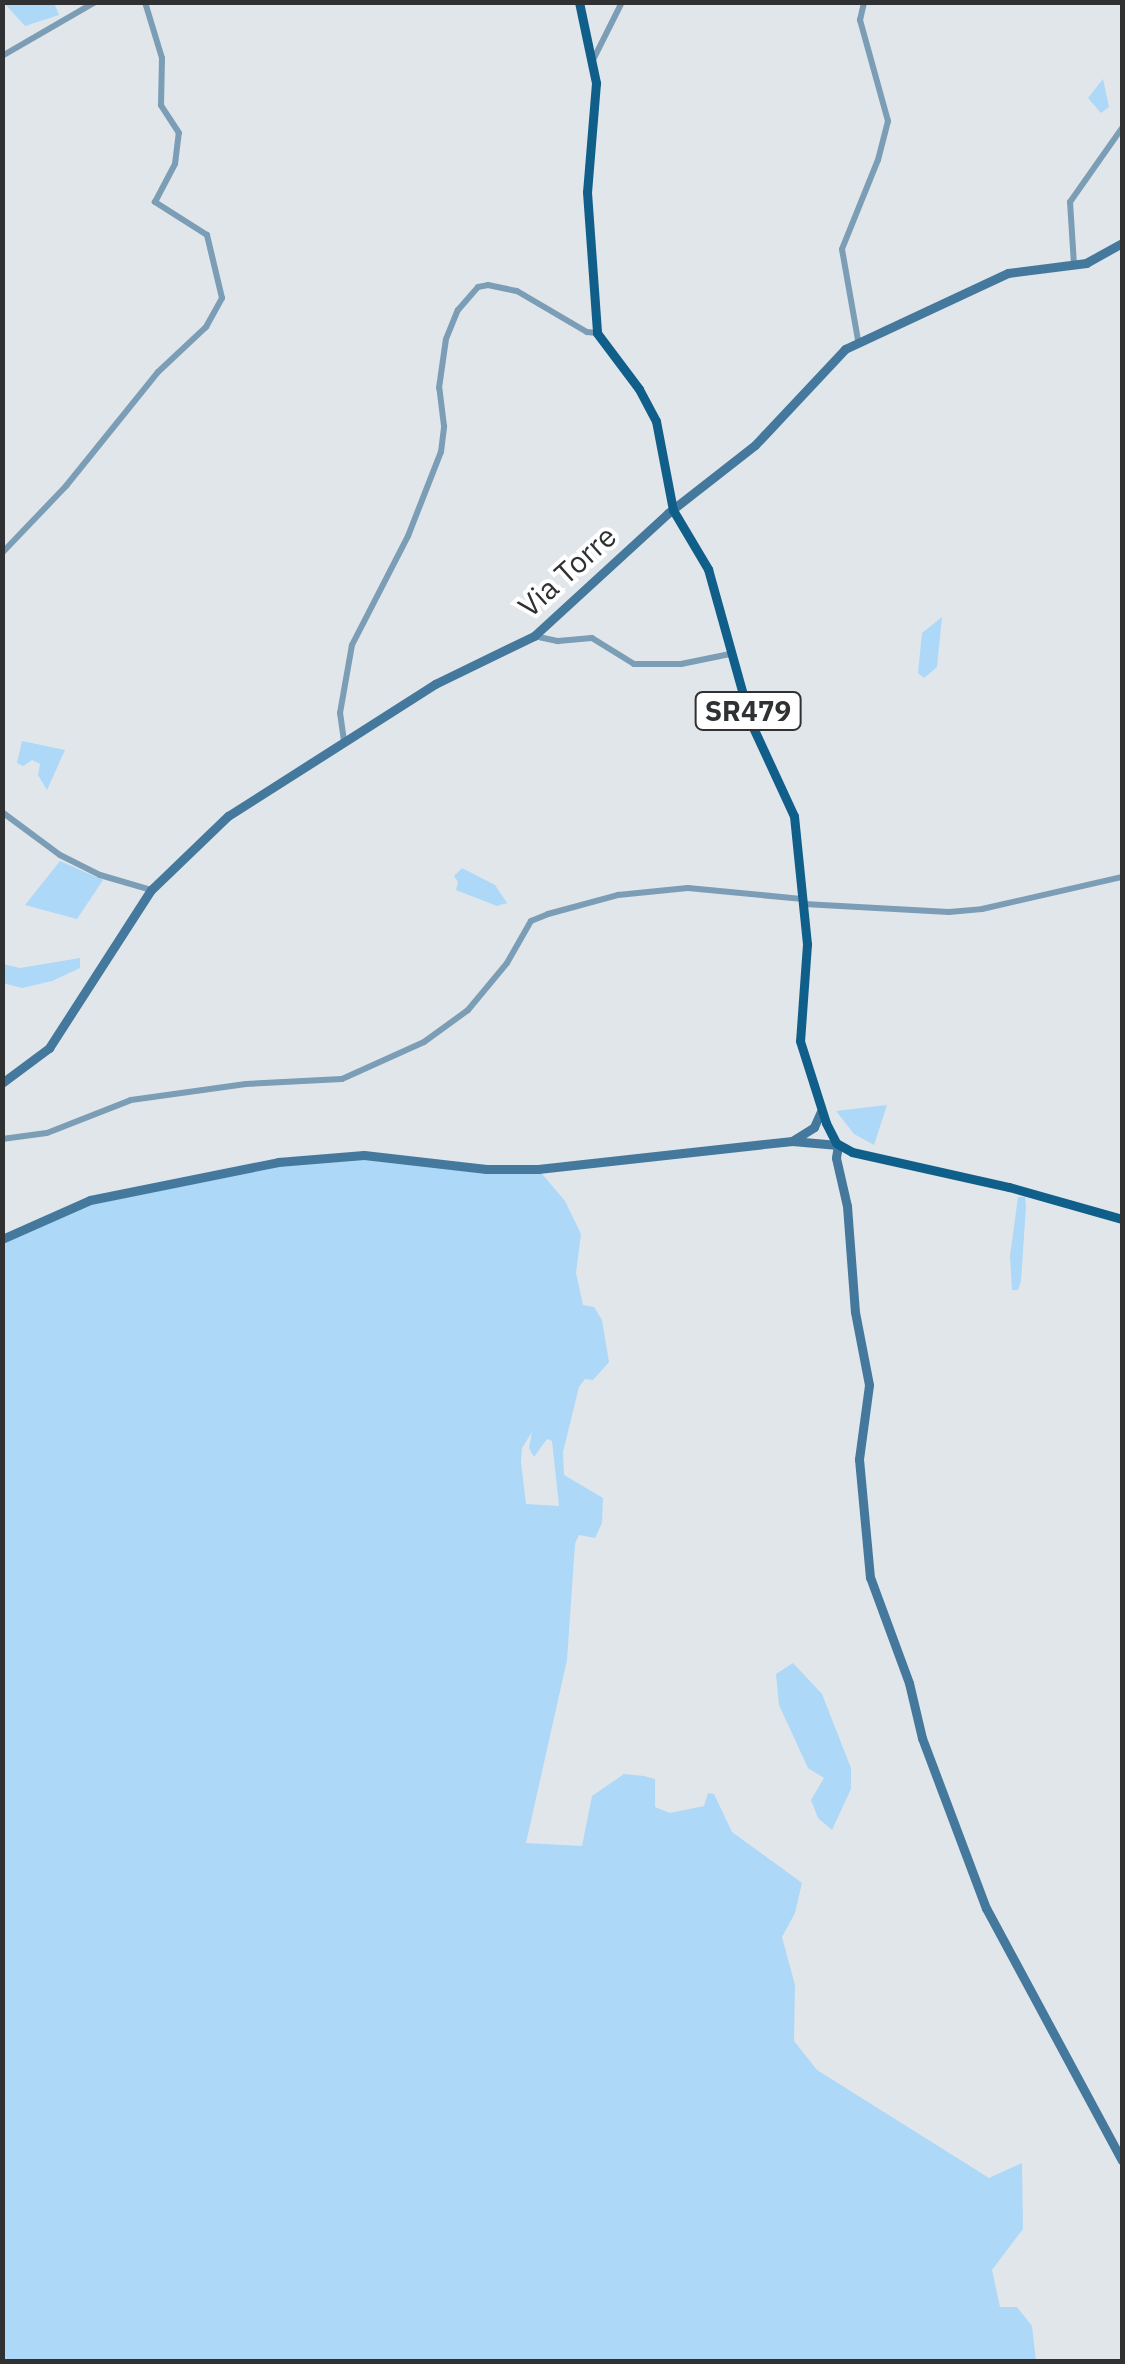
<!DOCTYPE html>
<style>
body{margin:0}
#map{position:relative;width:1125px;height:2364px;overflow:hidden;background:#e1e6ea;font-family:"IBM Plex Sans",sans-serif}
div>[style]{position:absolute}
.green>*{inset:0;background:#add8f7}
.minor>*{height:6px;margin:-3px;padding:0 3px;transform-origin:3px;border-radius:3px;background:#7b9db6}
.secondary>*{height:9px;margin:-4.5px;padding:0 4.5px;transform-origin:4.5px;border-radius:4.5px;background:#44799d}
.primary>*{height:9px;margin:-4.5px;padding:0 4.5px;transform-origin:4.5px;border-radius:4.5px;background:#105f8a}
span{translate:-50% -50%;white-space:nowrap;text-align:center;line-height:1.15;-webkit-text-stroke:8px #fff;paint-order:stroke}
.shield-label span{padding:2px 8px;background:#fff;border:2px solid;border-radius:8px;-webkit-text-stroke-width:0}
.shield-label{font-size:28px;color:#2f3132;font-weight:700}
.street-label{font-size:30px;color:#2f3132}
.frame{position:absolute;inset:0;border:5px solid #2f3132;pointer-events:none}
</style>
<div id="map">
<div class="green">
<div style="clip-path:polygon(4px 3px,54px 3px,59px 15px,25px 26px)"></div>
<div style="clip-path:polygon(1103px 79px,1109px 107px,1101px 113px,1088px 98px)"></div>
<div style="clip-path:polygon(942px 617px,937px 667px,924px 678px,918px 673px,922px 633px)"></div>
<div style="clip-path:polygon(22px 741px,65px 750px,47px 790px,38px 775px,40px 764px,32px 760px,23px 766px,17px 763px)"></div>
<div style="clip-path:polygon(60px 861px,103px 880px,77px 919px,25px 905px)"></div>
<div style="clip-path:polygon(462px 868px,495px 885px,507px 903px,497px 906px,456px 890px,458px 882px,454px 876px)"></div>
<div style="clip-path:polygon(80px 958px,80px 968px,52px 981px,22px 988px,3px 983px,3px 964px,20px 968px)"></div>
<div style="clip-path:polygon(887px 1105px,874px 1145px,854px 1134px,836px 1111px)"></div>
<div style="clip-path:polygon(evenodd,364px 1155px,538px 1169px,565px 1201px,581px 1234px,576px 1273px,583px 1305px,594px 1307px,602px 1320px,609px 1362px,593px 1380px,585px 1379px,579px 1387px,563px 1452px,564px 1475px,603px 1498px,602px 1523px,595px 1538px,579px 1535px,575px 1544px,567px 1660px,526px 1843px,582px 1846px,592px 1796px,624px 1774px,644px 1776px,655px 1779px,655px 1807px,670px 1813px,704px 1806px,708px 1793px,714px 1794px,732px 1832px,802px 1883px,795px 1913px,782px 1937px,795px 1985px,794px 2041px,817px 2070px,989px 2178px,1022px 2163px,1023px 2229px,992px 2270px,1000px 2307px,1017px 2307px,1032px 2326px,1036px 2361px,3px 2361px,3px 1239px,74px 1206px,220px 1172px,364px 1155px,532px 1432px,529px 1448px,534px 1457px,547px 1439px,552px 1441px,559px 1506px,526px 1504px,521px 1462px,522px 1448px,532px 1432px)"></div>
<div style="clip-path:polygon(1018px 1197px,1025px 1197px,1026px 1206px,1021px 1281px,1018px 1290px,1012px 1290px,1010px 1256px)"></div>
<div style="clip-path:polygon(793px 1663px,822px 1694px,851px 1768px,851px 1789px,832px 1830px,818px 1818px,811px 1800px,824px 1778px,808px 1768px,779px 1705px,776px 1674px)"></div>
</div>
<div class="minor">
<div style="left:2px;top:56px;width:108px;rotate:-30.1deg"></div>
<div style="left:594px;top:58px;width:63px;rotate:-63.4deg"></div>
<div style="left:1074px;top:265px;width:63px;rotate:-93.6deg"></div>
<div style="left:1070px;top:202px;width:90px;rotate:-54.9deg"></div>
<div style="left:858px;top:340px;width:92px;rotate:-100deg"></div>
<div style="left:842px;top:249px;width:96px;rotate:-68deg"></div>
<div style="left:878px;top:160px;width:40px;rotate:-75.6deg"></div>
<div style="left:888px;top:121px;width:105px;rotate:-105.5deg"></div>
<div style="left:860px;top:20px;width:18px;rotate:-77deg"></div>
<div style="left:2px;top:553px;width:93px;rotate:-46.3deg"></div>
<div style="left:66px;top:486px;width:146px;rotate:-51.1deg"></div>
<div style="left:158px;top:372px;width:66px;rotate:-43.2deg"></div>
<div style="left:206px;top:327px;width:33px;rotate:-61deg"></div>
<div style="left:222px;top:298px;width:65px;rotate:-103.4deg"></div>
<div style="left:207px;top:235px;width:62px;rotate:-147.6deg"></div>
<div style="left:155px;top:202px;width:43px;rotate:-62.2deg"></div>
<div style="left:175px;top:164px;width:31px;rotate:-83deg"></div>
<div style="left:179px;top:133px;width:33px;rotate:-123deg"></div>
<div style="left:161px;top:105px;width:47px;rotate:-88.8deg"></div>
<div style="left:162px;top:58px;width:59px;rotate:-106.9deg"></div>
<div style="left:534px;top:636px;width:25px;rotate:12deg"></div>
<div style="left:558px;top:641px;width:34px;rotate:-5deg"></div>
<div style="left:592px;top:638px;width:49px;rotate:31.8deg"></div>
<div style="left:634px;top:664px;width:47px"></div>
<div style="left:681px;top:664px;width:50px;rotate:-11.5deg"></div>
<div style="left:344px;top:741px;width:28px;rotate:-98deg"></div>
<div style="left:340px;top:713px;width:69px;rotate:-80deg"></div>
<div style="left:352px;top:645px;width:123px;rotate:-62.8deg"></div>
<div style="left:408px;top:536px;width:90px;rotate:-68.6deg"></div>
<div style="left:441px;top:452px;width:26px;rotate:-83deg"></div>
<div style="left:444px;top:426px;width:38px;rotate:-97deg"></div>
<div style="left:439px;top:388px;width:49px;rotate:-81.9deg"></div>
<div style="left:446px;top:339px;width:31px;rotate:-68deg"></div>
<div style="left:458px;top:310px;width:30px;rotate:-49deg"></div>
<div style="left:478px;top:287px;width:10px;rotate:-11deg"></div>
<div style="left:488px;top:285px;width:30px;rotate:12deg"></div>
<div style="left:517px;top:291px;width:81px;rotate:30.4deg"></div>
<div style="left:587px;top:332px;width:10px;rotate:6deg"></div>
<div style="left:2px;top:812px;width:72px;rotate:36.6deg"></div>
<div style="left:60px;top:855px;width:45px;rotate:26.6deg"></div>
<div style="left:100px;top:875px;width:53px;rotate:16.4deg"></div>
<div style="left:804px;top:904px;width:145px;rotate:3.2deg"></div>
<div style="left:949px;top:912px;width:33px;rotate:-5deg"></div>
<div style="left:982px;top:909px;width:144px;rotate:-12.9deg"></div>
<div style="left:2px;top:1139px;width:45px;rotate:-7.6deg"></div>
<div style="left:47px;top:1133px;width:90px;rotate:-21.4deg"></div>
<div style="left:131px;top:1100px;width:116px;rotate:-7.9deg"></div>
<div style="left:246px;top:1084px;width:96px;rotate:-3deg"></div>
<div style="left:342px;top:1079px;width:90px;rotate:-24.3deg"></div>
<div style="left:424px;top:1042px;width:54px;rotate:-36deg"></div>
<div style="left:468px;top:1010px;width:61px;rotate:-50.3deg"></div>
<div style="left:507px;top:963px;width:48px;rotate:-60.3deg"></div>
<div style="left:531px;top:921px;width:18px;rotate:-22deg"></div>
<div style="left:548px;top:914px;width:73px;rotate:-15.2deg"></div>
<div style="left:618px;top:895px;width:70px;rotate:-5.7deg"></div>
<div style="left:688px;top:888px;width:116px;rotate:5.5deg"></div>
</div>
<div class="secondary">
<div style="left:2px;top:1083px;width:59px;rotate:-36.7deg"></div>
<div style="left:49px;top:1048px;width:188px;rotate:-57.2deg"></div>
<div style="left:151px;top:890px;width:107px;rotate:-43.9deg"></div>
<div style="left:228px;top:816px;width:246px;rotate:-32.5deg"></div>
<div style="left:435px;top:684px;width:110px;rotate:-25.9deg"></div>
<div style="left:534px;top:636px;width:182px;rotate:-42.5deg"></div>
<div style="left:668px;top:513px;width:110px;rotate:-38deg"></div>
<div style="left:755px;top:445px;width:132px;rotate:-46.8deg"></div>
<div style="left:845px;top:349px;width:180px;rotate:-25deg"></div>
<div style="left:1008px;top:273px;width:79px;rotate:-7.3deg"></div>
<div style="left:1086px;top:263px;width:41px;rotate:-29.1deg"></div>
<div style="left:792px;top:1141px;width:46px;rotate:5deg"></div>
<div style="left:838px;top:1145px;width:13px;rotate:99deg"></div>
<div style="left:836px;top:1158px;width:49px;rotate:77.1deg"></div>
<div style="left:847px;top:1206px;width:106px;rotate:85.7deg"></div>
<div style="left:855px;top:1312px;width:74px;rotate:79.1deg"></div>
<div style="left:869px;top:1385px;width:75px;rotate:97.7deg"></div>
<div style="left:859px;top:1459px;width:119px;rotate:84.7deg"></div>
<div style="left:870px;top:1577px;width:113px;rotate:69.8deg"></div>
<div style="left:909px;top:1683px;width:57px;rotate:76.7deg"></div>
<div style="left:922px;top:1738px;width:182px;rotate:69.4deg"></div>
<div style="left:986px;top:1908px;width:287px;rotate:61.7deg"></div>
<div style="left:2px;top:1239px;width:96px;rotate:-23.9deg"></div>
<div style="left:90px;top:1200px;width:192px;rotate:-11.4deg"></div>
<div style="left:278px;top:1162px;width:86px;rotate:-4.7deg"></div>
<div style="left:364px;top:1155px;width:123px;rotate:6.5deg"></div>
<div style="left:486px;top:1169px;width:52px"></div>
<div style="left:538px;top:1169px;width:256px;rotate:-6.3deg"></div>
<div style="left:792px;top:1141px;width:26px;rotate:-32deg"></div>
<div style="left:814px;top:1127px;width:17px;rotate:-66deg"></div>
</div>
<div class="primary">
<div style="left:579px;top:2px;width:83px;rotate:78.1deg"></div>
<div style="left:596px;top:83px;width:109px;rotate:94.7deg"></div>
<div style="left:587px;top:192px;width:141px;rotate:85.9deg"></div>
<div style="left:597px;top:333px;width:70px;rotate:53.1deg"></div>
<div style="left:639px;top:389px;width:36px;rotate:62deg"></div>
<div style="left:656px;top:421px;width:91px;rotate:79.2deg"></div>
<div style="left:673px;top:510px;width:69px;rotate:59.3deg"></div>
<div style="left:708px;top:569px;width:160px;rotate:74.4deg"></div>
<div style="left:751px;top:723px;width:102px;rotate:65.2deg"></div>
<div style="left:794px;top:816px;width:129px;rotate:84.2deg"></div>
<div style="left:807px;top:944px;width:97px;rotate:94.1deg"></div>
<div style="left:800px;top:1041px;width:86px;rotate:72.4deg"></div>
<div style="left:826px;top:1123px;width:22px;rotate:63deg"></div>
<div style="left:836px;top:1143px;width:18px;rotate:29deg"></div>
<div style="left:852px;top:1152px;width:161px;rotate:12.6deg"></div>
<div style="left:1009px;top:1187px;width:117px;rotate:15.8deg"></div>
</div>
<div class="shield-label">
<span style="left:748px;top:711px">SR479</span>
</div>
<div class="street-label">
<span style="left:567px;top:571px;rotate:-42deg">Via Torre</span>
</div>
<div class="frame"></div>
</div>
